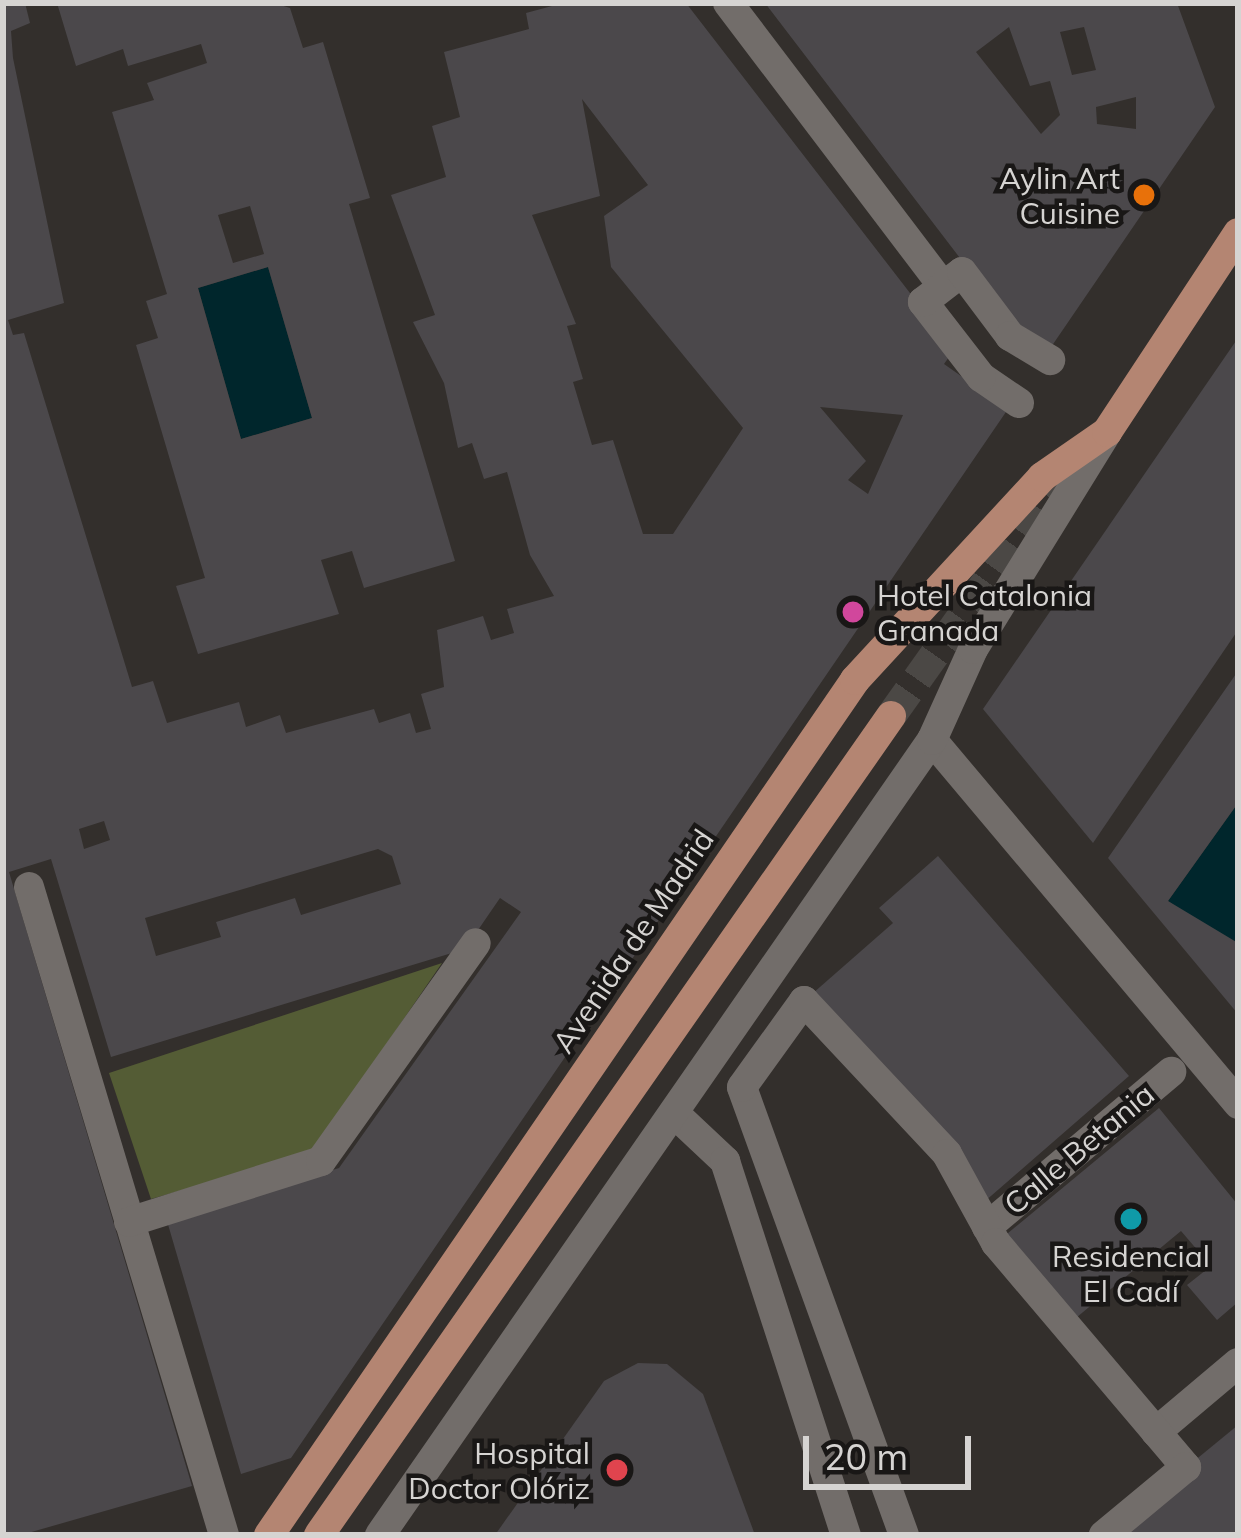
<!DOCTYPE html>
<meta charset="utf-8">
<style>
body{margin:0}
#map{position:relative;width:1241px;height:1538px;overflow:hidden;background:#332f2c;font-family:Mulish,sans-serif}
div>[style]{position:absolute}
.green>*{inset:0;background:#545c35}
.water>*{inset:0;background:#00262c}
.building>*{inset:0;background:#4b484b}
.primary-tunnel>*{height:30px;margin-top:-15px;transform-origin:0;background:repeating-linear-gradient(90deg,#4b4845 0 30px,transparent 0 45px)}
.street>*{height:30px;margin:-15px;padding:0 15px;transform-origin:15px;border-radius:15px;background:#726d6a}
.secondary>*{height:30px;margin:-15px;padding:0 15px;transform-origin:15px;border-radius:15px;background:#726d6a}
.primary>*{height:30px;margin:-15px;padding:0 15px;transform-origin:15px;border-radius:15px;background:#b48572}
.dots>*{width:33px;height:33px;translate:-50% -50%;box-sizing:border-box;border:6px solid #191716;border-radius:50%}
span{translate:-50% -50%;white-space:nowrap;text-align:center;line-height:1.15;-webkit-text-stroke:9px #191716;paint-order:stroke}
.poi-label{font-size:30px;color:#d6d4d2}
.right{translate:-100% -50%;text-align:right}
.left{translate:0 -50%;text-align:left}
.street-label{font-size:30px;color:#d6d4d2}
.frame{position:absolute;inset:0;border:6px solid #d6d4d2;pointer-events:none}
.scale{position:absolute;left:803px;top:1436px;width:168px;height:54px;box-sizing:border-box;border:6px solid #d6d4d2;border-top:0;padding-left:15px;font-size:36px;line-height:42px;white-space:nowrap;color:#d6d4d2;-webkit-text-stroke:9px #191716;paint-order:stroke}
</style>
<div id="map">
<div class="green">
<div style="clip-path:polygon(442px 963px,312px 1153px,151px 1199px,109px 1073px)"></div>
</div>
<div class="water">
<div style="clip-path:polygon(268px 267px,312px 418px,241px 439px,198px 288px)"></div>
<div style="clip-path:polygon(1238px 803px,1238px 943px,1234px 948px,1168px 901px)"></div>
</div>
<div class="building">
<div style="clip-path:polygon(evenodd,3px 3px,25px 3px,30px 23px,11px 31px,13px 58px,64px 303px,8px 320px,13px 335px,24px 333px,132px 687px,153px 681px,167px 723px,239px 702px,246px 727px,280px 715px,286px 733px,374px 709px,379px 723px,410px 713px,416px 733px,431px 729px,421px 694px,444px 687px,437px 630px,483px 616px,491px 640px,514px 633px,507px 609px,554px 596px,530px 555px,507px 472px,484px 479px,472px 443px,458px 448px,444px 383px,413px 322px,435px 315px,391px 195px,446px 177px,432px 126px,460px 117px,444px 52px,529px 29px,526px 13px,563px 3px,686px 3px,954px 350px,944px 364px,1008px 409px,291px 1458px,241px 1474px,167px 1221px,339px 1168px,521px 912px,500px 898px,465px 949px,111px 1057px,51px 859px,9px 872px,192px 1486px,21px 1535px,3px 1535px,3px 3px,582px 99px,648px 185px,604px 216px,611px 267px,743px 428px,673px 534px,643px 534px,613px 440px,592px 445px,573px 382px,583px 379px,567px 326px,576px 324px,532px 215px,600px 196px,582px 99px,3px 3px,820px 407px,903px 415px,868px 494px,848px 480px,866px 461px,820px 407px,3px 3px,104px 821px,110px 840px,84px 849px,79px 829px,104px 821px,3px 3px,378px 849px,392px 856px,401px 884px,301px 915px,295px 898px,216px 922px,221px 937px,156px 956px,145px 918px,378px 849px)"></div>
<div style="clip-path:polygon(evenodd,57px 3px,274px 3px,290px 8px,303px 48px,323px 42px,370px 198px,349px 204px,455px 561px,364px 588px,352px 551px,321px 560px,339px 614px,198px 654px,176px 586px,205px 578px,136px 345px,158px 338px,146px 301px,167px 294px,112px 112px,154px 100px,147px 83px,207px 63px,201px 44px,128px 66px,123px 49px,76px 66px,57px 3px,250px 206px,264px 254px,233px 263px,218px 215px,250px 206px,57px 3px,268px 267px,312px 418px,241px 439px,198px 288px,268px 267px)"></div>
<div style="clip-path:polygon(evenodd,765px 3px,1177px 3px,1215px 107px,1047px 353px,1018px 334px,765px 3px,1009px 27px,1030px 86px,1050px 81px,1060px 115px,1041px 134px,976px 52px,1009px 27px,765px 3px,1084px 27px,1096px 70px,1072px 75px,1060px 32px,1084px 27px,765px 3px,1136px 97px,1136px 129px,1097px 124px,1096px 107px,1136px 97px)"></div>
<div style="clip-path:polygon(1238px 338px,1238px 630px,1093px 843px,983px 709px)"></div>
<div style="clip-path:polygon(1238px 671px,1238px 803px,1168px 901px,1238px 943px,1238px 1014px,1108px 858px)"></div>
<div style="clip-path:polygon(938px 856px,1129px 1076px,976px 1209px,804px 1001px,893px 923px,879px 908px)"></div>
<div style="clip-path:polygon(1159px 1108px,1238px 1205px,1238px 1302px,1217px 1320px,1187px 1285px,1211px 1266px,1181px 1231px,1065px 1327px,996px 1243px)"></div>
<div style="clip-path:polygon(667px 1364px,703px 1394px,755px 1535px,495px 1535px,604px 1381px,638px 1363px)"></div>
<div style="clip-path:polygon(1238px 1425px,1238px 1535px,1104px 1535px,1121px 1521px)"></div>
</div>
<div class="primary-tunnel">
<div style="left:891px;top:716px;width:318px;rotate:-54.6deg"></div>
</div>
<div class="street">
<div style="left:728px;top:3px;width:355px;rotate:52.8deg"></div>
<div style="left:1019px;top:403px;width:46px;rotate:-145.6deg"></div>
<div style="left:981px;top:377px;width:95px;rotate:-127.7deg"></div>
<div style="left:923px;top:302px;width:49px;rotate:-37.6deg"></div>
<div style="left:962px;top:272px;width:80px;rotate:53.1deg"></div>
<div style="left:1010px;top:336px;width:47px;rotate:31deg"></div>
<div style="left:932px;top:740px;width:476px;rotate:49.9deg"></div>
<div style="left:29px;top:887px;width:677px;rotate:73.25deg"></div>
<div style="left:129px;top:1222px;width:201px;rotate:-17.6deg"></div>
<div style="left:321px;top:1161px;width:267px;rotate:-54.6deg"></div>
<div style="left:987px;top:1227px;width:241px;rotate:-40.1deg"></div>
<div style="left:1156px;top:1432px;width:107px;rotate:-40.1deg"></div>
<div style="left:904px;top:1535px;width:476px;rotate:-109.9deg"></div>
<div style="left:742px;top:1087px;width:106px;rotate:-54.2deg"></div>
<div style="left:804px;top:1001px;width:209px;rotate:46.9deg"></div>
<div style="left:947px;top:1154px;width:102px;rotate:61.2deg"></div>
<div style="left:996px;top:1243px;width:294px;rotate:49.7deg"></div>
<div style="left:1186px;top:1467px;width:107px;rotate:140.3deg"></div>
</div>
<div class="secondary">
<div style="left:675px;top:1114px;width:69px;rotate:43.2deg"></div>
<div style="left:725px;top:1161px;width:393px;rotate:72.1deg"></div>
<div style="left:380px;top:1535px;width:968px;rotate:-55.23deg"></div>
<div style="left:932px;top:740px;width:100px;rotate:-65.7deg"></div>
<div style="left:973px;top:649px;width:255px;rotate:-58.3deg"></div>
</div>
<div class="primary">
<div style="left:269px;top:1535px;width:1037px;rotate:-55.57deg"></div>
<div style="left:855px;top:680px;width:276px;rotate:-47.3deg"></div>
<div style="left:1042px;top:477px;width:79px;rotate:-34.7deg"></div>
<div style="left:1107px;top:432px;width:238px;rotate:-56.6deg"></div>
<div style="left:319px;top:1535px;width:999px;rotate:-55.07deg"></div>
</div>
<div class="dots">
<div style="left:1144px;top:195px;background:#e8710a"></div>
<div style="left:853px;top:612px;background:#d1479c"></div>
<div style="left:1131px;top:1219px;background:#0f9aa8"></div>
<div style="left:617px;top:1470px;background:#e0444e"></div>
</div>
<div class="poi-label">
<span class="right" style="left:1120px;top:195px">Aylin Art<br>Cuisine</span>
<span class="left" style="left:877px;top:612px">Hotel Catalonia<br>Granada</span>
<span style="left:1131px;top:1273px">Residencial<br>El Cadí</span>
<span class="right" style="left:590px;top:1470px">Hospital<br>Doctor Olóriz</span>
</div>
<div class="street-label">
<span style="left:633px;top:941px;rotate:-56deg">Avenida de Madrid</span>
<span style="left:1079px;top:1149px;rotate:-40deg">Calle Betania</span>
</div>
<div class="frame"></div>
<div class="scale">20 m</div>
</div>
